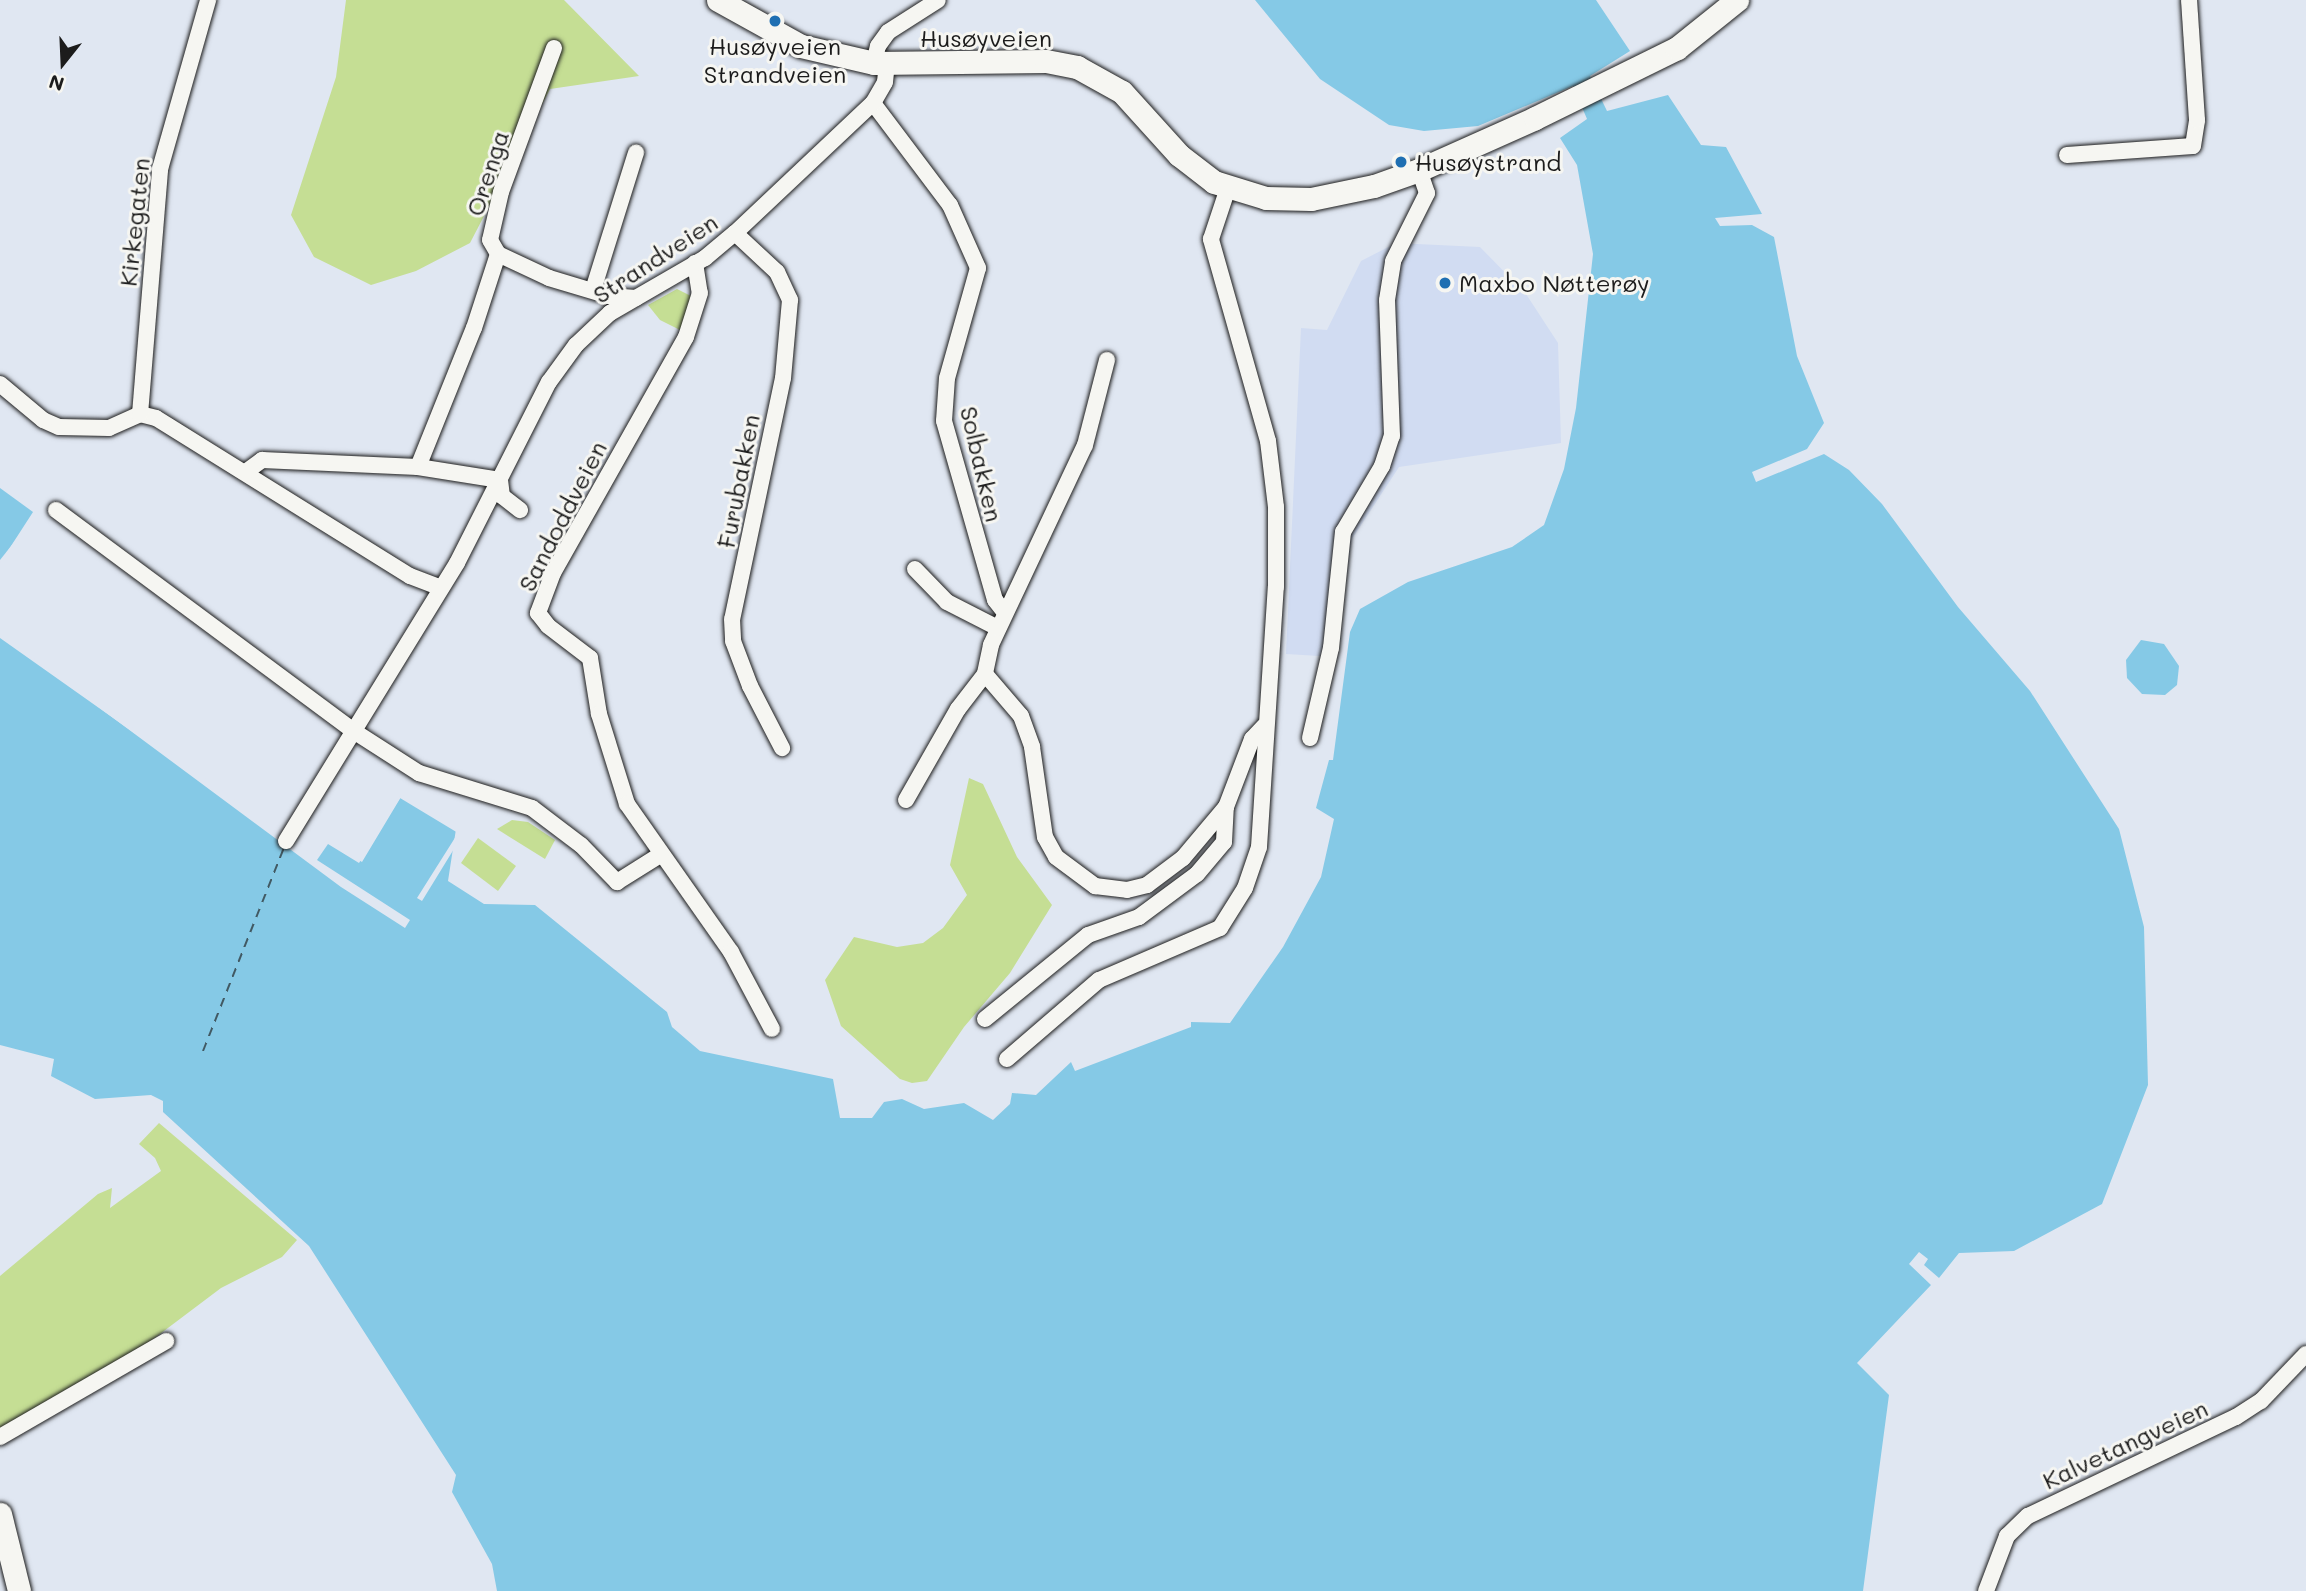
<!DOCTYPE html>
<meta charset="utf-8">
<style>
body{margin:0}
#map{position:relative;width:2306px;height:1591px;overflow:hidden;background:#e0e7f2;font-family:Mali,sans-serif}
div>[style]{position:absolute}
.built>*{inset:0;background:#d1dcf2}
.green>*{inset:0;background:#c5de94}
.water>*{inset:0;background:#85c9e6}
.pier>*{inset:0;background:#e0e7f2}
.ferry>*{height:2px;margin-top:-1px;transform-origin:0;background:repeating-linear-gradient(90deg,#415963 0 9px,transparent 0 16px)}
.roads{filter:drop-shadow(0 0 2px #1c1c1c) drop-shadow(0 0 2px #1c1c1c)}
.minor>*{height:16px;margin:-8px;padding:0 8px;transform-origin:8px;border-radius:8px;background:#f6f6f2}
.secondary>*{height:23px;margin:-11.5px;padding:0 11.5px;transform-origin:11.5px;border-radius:11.5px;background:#f6f6f2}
.dots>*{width:19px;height:19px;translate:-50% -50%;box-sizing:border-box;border:4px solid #f6f6f2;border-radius:50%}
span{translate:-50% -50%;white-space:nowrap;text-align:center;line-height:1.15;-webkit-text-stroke:6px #f6f6f2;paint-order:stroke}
.street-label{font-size:24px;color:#1c1c1c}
.poi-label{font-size:24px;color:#1c1c1c}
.left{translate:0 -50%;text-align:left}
.north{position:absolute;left:28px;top:28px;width:70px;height:70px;-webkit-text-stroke:5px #f6f6f2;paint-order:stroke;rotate:198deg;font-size:19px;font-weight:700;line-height:28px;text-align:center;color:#1c1c1c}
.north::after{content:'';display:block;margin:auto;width:24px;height:32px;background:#1c1c1c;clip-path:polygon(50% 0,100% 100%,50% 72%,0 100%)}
</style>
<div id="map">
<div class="built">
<div style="clip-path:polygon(1396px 243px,1480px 247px,1526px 294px,1558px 343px,1561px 443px,1399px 467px,1352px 539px,1336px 657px,1286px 654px,1301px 328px,1327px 330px,1361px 261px)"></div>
</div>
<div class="green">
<div style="clip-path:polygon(346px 0,564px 0,639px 76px,550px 89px,470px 243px,416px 271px,371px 285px,314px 257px,291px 215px,336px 77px)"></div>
<div style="clip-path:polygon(677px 289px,695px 298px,682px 331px,660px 320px,648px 305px)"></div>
<div style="clip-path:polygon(969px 778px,983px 784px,1017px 857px,1052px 905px,1010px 973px,964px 1027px,927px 1081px,912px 1083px,900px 1079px,841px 1026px,825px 980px,854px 937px,897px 947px,923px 943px,943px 928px,967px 895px,950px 865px)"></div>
<div style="clip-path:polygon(512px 820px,528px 822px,555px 840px,545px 859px,497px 829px)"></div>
<div style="clip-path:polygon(478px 838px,516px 866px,498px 891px,461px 863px)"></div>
<div style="clip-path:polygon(159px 1123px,297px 1240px,282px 1257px,221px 1288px,148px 1343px,0 1433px,0 1276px,98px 1194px,112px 1188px,110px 1208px,161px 1171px,155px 1158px,139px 1144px)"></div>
</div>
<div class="water">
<div style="clip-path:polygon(1255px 0,1596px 0,1630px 51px,1590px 76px,1607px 111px,1668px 95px,1701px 145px,1726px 147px,1762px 214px,1715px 218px,1720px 226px,1752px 225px,1774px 237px,1797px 356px,1824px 423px,1807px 449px,1752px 472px,1756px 482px,1824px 454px,1849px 470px,1882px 504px,1958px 607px,2030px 691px,2119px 829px,2144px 927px,2148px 1085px,2102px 1204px,2014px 1251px,1959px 1253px,1939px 1278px,1924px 1265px,1928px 1259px,1919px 1252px,1909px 1264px,1931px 1285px,1857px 1363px,1889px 1395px,1863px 1591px,497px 1591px,492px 1564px,452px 1492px,456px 1475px,309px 1246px,163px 1112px,163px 1101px,151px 1095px,95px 1099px,51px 1076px,54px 1059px,0 1045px,0 638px,314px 860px,327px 841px,362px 862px,401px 797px,456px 829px,448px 881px,484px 904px,535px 905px,667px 1012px,672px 1027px,700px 1051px,833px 1079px,840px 1118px,872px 1118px,884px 1102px,902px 1099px,924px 1109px,964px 1103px,993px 1120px,1010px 1104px,1012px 1093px,1036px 1095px,1071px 1062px,1075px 1071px,1191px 1027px,1191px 1022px,1230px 1023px,1283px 947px,1321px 877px,1334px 819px,1316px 808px,1329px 760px,1333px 760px,1350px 632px,1360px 609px,1408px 582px,1512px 547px,1544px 525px,1564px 469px,1576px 408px,1593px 254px,1577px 165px,1560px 138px,1587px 119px,1573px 86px,1478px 126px,1424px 131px,1389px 125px,1320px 79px)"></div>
<div style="clip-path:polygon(0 483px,38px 512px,0 560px)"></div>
<div style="clip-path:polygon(2141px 640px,2164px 644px,2179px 666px,2177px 685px,2165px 695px,2142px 694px,2127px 678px,2126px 660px)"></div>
</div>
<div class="pier">
<div style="clip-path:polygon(0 481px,41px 513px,0 563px,33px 512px,0 488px)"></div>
<div style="clip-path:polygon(0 634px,313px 855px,327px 837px,360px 858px,401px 794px,458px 825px,460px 829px,457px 844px,422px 901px,417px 898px,458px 833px,400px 798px,359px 863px,328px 844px,317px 860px,410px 920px,405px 928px,341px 887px)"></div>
</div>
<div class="ferry">
<div style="left:203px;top:1051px;width:219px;rotate:-68.3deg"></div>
</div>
<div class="roads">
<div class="minor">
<div style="left:554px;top:48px;width:153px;rotate:110.2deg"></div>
<div style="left:501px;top:192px;width:49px;rotate:102.9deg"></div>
<div style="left:490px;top:240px;width:16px;rotate:60deg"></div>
<div style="left:498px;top:254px;width:56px;rotate:25.2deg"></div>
<div style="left:549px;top:278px;width:63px;rotate:16.7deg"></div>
<div style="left:609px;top:296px;width:27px;rotate:4deg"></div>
<div style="left:874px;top:63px;width:17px;rotate:-77deg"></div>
<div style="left:878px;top:46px;width:17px;rotate:-54deg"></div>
<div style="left:888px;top:32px;width:59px;rotate:-32.6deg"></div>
<div style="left:873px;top:103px;width:128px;rotate:53deg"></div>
<div style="left:950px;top:205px;width:69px;rotate:66deg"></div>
<div style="left:978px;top:268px;width:114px;rotate:105.7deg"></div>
<div style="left:947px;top:378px;width:43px;rotate:94deg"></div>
<div style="left:944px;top:421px;width:186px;rotate:74.1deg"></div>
<div style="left:995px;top:600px;width:16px;rotate:52deg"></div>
<div style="left:2067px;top:155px;width:126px;rotate:-4.1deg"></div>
<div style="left:2193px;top:146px;width:26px;rotate:-81deg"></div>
<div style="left:2197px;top:120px;width:120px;rotate:-93.8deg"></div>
<div style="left:735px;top:233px;width:57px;rotate:42.9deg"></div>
<div style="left:777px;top:272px;width:31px;rotate:65deg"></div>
<div style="left:790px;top:300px;width:78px;rotate:95.1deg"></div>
<div style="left:783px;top:378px;width:246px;rotate:101.9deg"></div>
<div style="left:732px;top:619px;width:22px;rotate:87deg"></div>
<div style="left:733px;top:641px;width:48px;rotate:69.3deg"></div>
<div style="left:750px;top:686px;width:70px;rotate:62.7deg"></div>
<div style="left:695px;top:263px;width:30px;rotate:81deg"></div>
<div style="left:700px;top:293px;width:46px;rotate:107.7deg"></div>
<div style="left:686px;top:337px;width:271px;rotate:119.4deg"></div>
<div style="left:553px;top:573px;width:43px;rotate:110.6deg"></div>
<div style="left:538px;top:613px;width:16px;rotate:52deg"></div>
<div style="left:548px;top:626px;width:53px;rotate:37.3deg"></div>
<div style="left:590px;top:658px;width:57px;rotate:80.9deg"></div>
<div style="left:599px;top:714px;width:94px;rotate:72.7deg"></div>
<div style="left:627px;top:804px;width:181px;rotate:54.9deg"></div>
<div style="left:731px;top:952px;width:87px;rotate:62deg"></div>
<div style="left:593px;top:290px;width:144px;rotate:-72.6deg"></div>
<div style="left:1107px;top:360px;width:88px;rotate:104.5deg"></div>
<div style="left:1085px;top:445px;width:221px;rotate:115.2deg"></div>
<div style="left:991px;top:645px;width:30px;rotate:102deg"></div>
<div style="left:985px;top:674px;width:55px;rotate:49.4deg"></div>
<div style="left:1021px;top:716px;width:33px;rotate:70deg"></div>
<div style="left:1032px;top:747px;width:91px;rotate:81.8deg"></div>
<div style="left:1045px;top:837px;width:23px;rotate:61deg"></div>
<div style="left:1056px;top:857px;width:49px;rotate:36.6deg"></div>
<div style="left:1095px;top:886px;width:32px;rotate:7deg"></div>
<div style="left:1127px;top:890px;width:21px;rotate:-14deg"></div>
<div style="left:1147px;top:885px;width:45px;rotate:-36.9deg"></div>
<div style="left:1183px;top:858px;width:67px;rotate:-49.9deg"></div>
<div style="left:0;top:384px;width:56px;rotate:39.9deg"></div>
<div style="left:43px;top:420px;width:17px;rotate:24deg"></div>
<div style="left:59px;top:427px;width:50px;rotate:1.1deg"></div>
<div style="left:109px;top:428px;width:34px;rotate:-24deg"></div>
<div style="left:140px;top:414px;width:16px;rotate:14deg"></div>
<div style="left:156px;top:418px;width:299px;rotate:31.9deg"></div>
<div style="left:410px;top:576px;width:33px;rotate:21deg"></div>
<div style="left:140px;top:414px;width:246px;rotate:-85.3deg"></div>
<div style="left:160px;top:169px;width:176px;rotate:-74.1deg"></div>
<div style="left:418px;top:467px;width:83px;rotate:9deg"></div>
<div style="left:500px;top:480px;width:16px;rotate:83deg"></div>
<div style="left:502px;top:496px;width:23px;rotate:38deg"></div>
<div style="left:247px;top:471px;width:19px;rotate:-36deg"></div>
<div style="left:262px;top:460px;width:156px;rotate:2.6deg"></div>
<div style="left:418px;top:467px;width:150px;rotate:-68.1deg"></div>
<div style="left:474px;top:328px;width:78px;rotate:-72deg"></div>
<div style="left:56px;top:510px;width:369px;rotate:36.6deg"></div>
<div style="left:352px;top:730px;width:80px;rotate:32.7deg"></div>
<div style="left:419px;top:773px;width:118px;rotate:17.2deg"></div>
<div style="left:532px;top:808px;width:61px;rotate:37.1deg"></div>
<div style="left:581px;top:845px;width:52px;rotate:45.8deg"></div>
<div style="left:617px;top:882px;width:51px;rotate:-32.1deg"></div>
<div style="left:915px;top:569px;width:46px;rotate:45.9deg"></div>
<div style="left:947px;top:602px;width:57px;rotate:27deg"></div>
<div style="left:1310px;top:738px;width:92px;rotate:-76.9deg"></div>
<div style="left:1331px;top:648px;width:117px;rotate:-84.1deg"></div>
<div style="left:1343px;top:532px;width:77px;rotate:-59.4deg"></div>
<div style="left:1382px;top:466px;width:32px;rotate:-72deg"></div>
<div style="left:1392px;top:436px;width:136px;rotate:-92.1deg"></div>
<div style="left:1387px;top:300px;width:39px;rotate:-81deg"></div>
<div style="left:1393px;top:261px;width:76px;rotate:-63.4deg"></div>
<div style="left:1427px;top:193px;width:24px;rotate:-109deg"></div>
<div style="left:906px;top:800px;width:105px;rotate:-60.3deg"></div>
<div style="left:958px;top:709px;width:44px;rotate:-52.4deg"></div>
<div style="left:286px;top:841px;width:326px;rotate:-58.4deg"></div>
<div style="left:457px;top:563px;width:203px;rotate:-63.1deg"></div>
<div style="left:549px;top:382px;width:46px;rotate:-53.9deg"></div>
<div style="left:576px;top:345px;width:47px;rotate:-43.3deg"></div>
<div style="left:610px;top:313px;width:110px;rotate:-30.1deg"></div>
<div style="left:705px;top:258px;width:39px;rotate:-40deg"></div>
<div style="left:735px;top:233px;width:190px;rotate:-43.3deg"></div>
<div style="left:873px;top:103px;width:24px;rotate:-60deg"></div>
<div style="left:885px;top:82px;width:18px;rotate:-84deg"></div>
<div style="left:985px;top:1019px;width:133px;rotate:-39.2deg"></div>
<div style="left:1088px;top:935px;width:54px;rotate:-19.4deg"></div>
<div style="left:1139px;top:917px;width:72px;rotate:-36.6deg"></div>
<div style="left:1197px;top:874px;width:42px;rotate:-49.8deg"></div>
<div style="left:1224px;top:842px;width:35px;rotate:-87deg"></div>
<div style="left:1226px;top:807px;width:73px;rotate:-69.1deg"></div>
<div style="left:1252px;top:739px;width:18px;rotate:-47deg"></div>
<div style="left:1007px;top:1059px;width:121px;rotate:-40.7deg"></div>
<div style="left:1099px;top:980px;width:132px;rotate:-23.3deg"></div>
<div style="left:1220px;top:928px;width:47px;rotate:-58deg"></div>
<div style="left:1245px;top:888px;width:43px;rotate:-71.1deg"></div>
<div style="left:1259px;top:847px;width:261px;rotate:-86.3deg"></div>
<div style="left:1276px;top:587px;width:80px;rotate:-90deg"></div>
<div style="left:1276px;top:507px;width:66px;rotate:-96.9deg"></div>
<div style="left:1268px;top:441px;width:210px;rotate:-105.8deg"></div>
<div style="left:1211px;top:239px;width:54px;rotate:-71.6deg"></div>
<div style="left:0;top:1437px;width:192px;rotate:-30deg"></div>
<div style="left:1986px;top:1591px;width:59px;rotate:-69.1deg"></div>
<div style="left:2007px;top:1536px;width:29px;rotate:-44deg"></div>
<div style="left:2028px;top:1516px;width:230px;rotate:-25.5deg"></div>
<div style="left:2236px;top:1417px;width:30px;rotate:-33deg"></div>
<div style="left:2261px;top:1401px;width:65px;rotate:-46.2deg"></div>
</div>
<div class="secondary">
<div style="left:718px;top:0;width:95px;rotate:29deg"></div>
<div style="left:801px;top:46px;width:75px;rotate:13.1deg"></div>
<div style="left:874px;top:63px;width:172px;rotate:-0.7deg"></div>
<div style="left:1046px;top:61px;width:32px;rotate:11deg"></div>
<div style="left:1077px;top:67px;width:51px;rotate:29.1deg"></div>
<div style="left:1122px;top:92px;width:85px;rotate:47.9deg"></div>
<div style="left:1179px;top:155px;width:44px;rotate:37.6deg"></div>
<div style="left:1214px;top:182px;width:54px;rotate:17.1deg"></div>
<div style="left:1266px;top:198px;width:45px;rotate:1.3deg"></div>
<div style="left:1311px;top:199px;width:64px;rotate:-11.7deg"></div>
<div style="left:1374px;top:186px;width:48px;rotate:-19.6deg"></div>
<div style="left:1419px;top:170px;width:127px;rotate:-24.1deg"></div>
<div style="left:1535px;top:118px;width:158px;rotate:-26.2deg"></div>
<div style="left:1677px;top:48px;width:77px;rotate:-38.7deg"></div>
<div style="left:0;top:1514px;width:79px;rotate:76.1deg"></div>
</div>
</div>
<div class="dots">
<div style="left:775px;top:21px;background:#1f6fb2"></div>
<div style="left:1401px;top:162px;background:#1f6fb2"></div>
<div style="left:1445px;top:283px;background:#1f6fb2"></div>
</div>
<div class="street-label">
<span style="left:986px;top:38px">Husøyveien</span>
<span style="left:487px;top:173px;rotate:-72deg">Orenga</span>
<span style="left:134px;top:222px;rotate:-84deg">Kirkegaten</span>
<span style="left:655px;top:258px;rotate:-33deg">Strandveien</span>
<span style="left:982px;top:464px;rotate:77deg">Solbakken</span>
<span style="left:738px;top:481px;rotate:-79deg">Furubakken</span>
<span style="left:562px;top:516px;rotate:-63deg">Sandoddveien</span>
<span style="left:2125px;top:1444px;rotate:-25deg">Kalvetangveien</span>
</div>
<div class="poi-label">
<span style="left:775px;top:60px">Husøyveien<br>Strandveien</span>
<span class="left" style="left:1415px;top:162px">Husøystrand</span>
<span class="left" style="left:1459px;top:283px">Maxbo Nøtterøy</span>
</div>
<div class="north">N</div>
</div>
